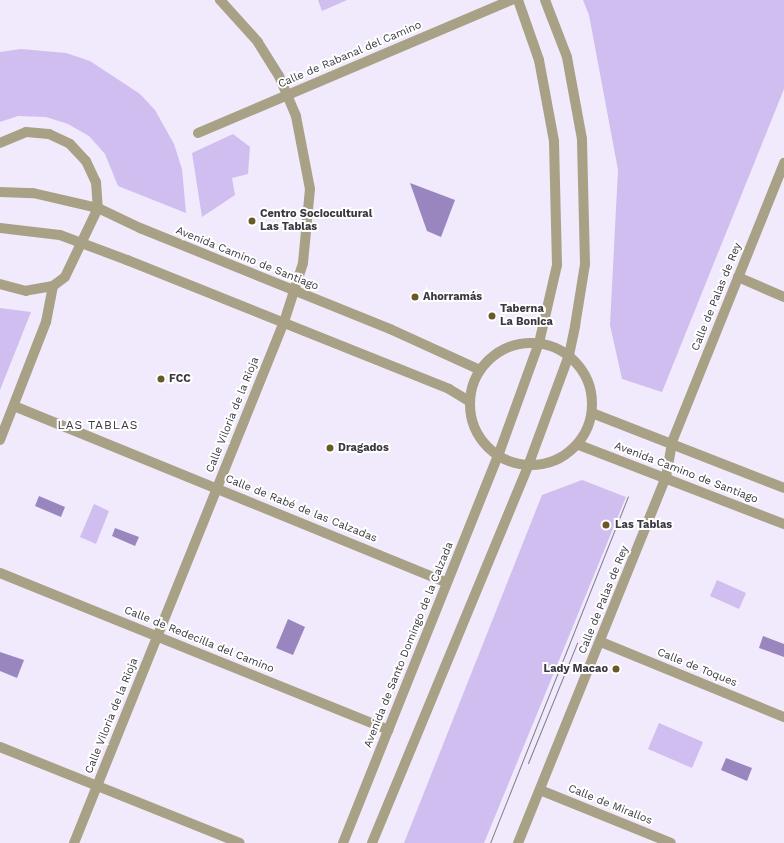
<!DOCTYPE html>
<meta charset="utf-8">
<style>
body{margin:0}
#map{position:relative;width:784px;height:843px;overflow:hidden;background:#f0eafc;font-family:"Work Sans",sans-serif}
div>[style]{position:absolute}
.green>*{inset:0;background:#cfbeef}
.water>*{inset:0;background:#9a86be}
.minor>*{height:10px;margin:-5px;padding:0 5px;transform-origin:5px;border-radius:5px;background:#a9a186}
.minor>.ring{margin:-5px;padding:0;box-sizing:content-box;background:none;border:10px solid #a9a186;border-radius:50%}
.tram>*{height:1px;margin:-0.5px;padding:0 0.5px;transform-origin:0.5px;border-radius:0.5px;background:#807c89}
.dots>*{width:11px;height:11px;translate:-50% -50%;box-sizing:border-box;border:2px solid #fff;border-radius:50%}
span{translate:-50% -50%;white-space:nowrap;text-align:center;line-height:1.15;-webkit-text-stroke:4px #fff;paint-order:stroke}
.street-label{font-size:11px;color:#3b3841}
.poi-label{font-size:11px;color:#3b3841;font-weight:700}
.left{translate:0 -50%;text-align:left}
.right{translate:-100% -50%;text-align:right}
.neighbourhood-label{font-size:12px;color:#3b3841;letter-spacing:1px}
</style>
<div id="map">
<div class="green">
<div style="clip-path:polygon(318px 0,347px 0,322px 11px)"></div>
<div style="clip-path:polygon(583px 0,784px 0,784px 89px,662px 392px,622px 379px,610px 325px,618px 170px,589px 15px)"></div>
<div style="clip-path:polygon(21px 49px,66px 53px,90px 61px,140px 94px,155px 110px,174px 144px,182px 169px,186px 213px,118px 186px,105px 154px,89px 136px,68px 124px,46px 117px,18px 116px,0 122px,0 52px)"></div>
<div style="clip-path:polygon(233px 134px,250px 147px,248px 174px,232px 178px,235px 195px,202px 217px,192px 153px)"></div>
<div style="clip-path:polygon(0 308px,31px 312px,0 390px)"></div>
<div style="clip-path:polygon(582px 480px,626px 497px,484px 843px,404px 843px,542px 495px)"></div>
<div style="clip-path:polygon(94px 504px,109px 511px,96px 544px,80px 537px)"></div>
<div style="clip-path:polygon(717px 580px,746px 593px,739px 609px,710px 596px)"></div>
<div style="clip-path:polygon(659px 723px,703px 742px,692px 768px,648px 749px)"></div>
</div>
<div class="water">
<div style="clip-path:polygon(410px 183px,455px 200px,441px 237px,427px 231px)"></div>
<div style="clip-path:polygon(39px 496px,65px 507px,61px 517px,35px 506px)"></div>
<div style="clip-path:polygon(115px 528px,139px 537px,135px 546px,112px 536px)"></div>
<div style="clip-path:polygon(288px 619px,305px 627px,293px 655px,276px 648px)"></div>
<div style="clip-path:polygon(763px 636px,784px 644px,784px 657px,759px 648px)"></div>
<div style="clip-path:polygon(0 652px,24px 660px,17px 678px,0 671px)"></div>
<div style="clip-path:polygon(726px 758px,752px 768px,747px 781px,721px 770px)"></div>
</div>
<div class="minor">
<div style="left:198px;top:133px;width:340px;rotate:-23deg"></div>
<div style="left:0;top:143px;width:28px;rotate:-23deg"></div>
<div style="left:26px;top:132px;width:23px;rotate:5deg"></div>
<div style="left:49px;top:134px;width:23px;rotate:25deg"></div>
<div style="left:70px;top:144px;width:23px;rotate:47deg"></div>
<div style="left:86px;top:161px;width:23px;rotate:65deg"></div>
<div style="left:96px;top:182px;width:26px;rotate:86deg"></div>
<div style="left:98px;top:208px;width:76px;rotate:115.6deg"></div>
<div style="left:65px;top:277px;width:15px;rotate:143deg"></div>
<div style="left:53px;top:286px;width:27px;rotate:170deg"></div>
<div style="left:26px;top:291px;width:27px;rotate:-165deg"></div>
<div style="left:0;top:192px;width:33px;rotate:2deg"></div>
<div style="left:33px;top:193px;width:67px;rotate:13deg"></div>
<div style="left:98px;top:208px;width:47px;rotate:25.5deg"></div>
<div style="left:140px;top:228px;width:270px;rotate:22deg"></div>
<div style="left:390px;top:329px;width:99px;rotate:24.5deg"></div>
<div style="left:0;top:228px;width:60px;rotate:6.7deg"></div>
<div style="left:60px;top:235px;width:72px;rotate:20.5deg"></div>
<div style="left:127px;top:260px;width:347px;rotate:21.8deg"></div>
<div style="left:449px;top:389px;width:23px;rotate:31deg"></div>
<div style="left:738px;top:277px;width:50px;rotate:23.5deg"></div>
<div class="ring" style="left:470px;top:343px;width:112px;height:112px"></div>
<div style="left:14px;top:406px;width:466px;rotate:22.2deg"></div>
<div style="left:592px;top:413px;width:206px;rotate:21.3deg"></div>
<div style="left:0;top:440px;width:127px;rotate:-68.7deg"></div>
<div style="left:46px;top:322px;width:37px;rotate:-79deg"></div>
<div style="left:579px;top:445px;width:220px;rotate:21.1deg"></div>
<div style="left:0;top:573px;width:419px;rotate:22deg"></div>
<div style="left:601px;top:642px;width:198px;rotate:22.3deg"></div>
<div style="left:0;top:747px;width:258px;rotate:21.8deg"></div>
<div style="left:540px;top:790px;width:141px;rotate:22deg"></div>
<div style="left:74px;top:843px;width:562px;rotate:-68.05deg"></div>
<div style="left:284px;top:322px;width:62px;rotate:-72.1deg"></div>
<div style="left:303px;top:263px;width:74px;rotate:-84.6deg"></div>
<div style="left:310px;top:189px;width:74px;rotate:-100.9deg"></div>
<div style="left:296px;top:116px;width:43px;rotate:-113deg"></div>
<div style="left:279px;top:76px;width:40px;rotate:-122deg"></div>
<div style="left:258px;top:42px;width:57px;rotate:-132.1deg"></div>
<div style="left:343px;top:843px;width:417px;rotate:-68.2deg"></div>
<div style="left:498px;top:456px;width:120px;rotate:-70.1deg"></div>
<div style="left:539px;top:343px;width:80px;rotate:-77deg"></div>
<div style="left:557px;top:265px;width:124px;rotate:-91.4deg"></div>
<div style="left:554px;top:141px;width:82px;rotate:-100.5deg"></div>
<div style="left:539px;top:60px;width:64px;rotate:-109.3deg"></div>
<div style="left:372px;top:843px;width:408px;rotate:-67.5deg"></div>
<div style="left:528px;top:466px;width:118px;rotate:-69.7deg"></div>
<div style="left:569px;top:355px;width:30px;rotate:-78deg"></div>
<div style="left:575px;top:326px;width:63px;rotate:-80.8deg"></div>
<div style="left:585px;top:264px;width:125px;rotate:-91.4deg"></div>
<div style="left:582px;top:139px;width:83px;rotate:-100.4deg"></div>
<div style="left:567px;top:57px;width:61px;rotate:-111.1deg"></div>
<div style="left:518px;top:843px;width:395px;rotate:-68deg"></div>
<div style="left:666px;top:477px;width:36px;rotate:-80deg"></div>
<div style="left:672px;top:442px;width:301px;rotate:-68.1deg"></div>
</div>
<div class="tram">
<div style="left:528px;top:763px;width:130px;rotate:-67.8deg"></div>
<div style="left:490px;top:843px;width:373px;rotate:-68.3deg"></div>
</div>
<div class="dots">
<div style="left:252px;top:221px;background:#685926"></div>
<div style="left:415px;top:297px;background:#685926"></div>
<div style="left:492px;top:316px;background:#685926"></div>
<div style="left:161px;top:379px;background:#685926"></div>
<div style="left:330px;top:448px;background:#685926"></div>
<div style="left:606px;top:525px;background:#685926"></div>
<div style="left:616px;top:669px;background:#685926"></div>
</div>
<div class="street-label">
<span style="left:350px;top:55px;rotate:-23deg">Calle de Rabanal del Camino</span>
<span style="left:247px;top:259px;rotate:22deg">Avenida Camino de Santiago</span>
<span style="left:717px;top:297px;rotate:-68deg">Calle de Palas de Rey</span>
<span style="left:233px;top:415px;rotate:-68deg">Calle Viloria de la Rioja</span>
<span style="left:686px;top:473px;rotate:21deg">Avenida Camino de Santiago</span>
<span style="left:301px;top:509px;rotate:22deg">Calle de Rabé de las Calzadas</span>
<span style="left:604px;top:600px;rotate:-68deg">Calle de Palas de Rey</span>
<span style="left:199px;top:640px;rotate:22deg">Calle de Redecilla del Camino</span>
<span style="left:409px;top:645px;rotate:-68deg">Avenida de Santo Domingo de la Calzada</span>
<span style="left:697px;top:668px;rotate:22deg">Calle de Toques</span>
<span style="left:112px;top:716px;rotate:-68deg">Calle Viloria de la Rioja</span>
<span style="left:610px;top:805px;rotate:22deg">Calle de Mirallos</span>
</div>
<div class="poi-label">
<span class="left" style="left:260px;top:221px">Centro Sociocultural<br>Las Tablas</span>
<span class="left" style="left:423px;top:297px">Ahorramás</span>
<span class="left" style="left:500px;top:316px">Taberna<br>La Bonica</span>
<span class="left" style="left:169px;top:379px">FCC</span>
<span class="left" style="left:338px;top:448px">Dragados</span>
<span class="left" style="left:615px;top:525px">Las Tablas</span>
<span class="right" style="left:608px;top:669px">Lady Macao</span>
</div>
<div class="neighbourhood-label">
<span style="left:98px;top:426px">LAS TABLAS</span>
</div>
</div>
